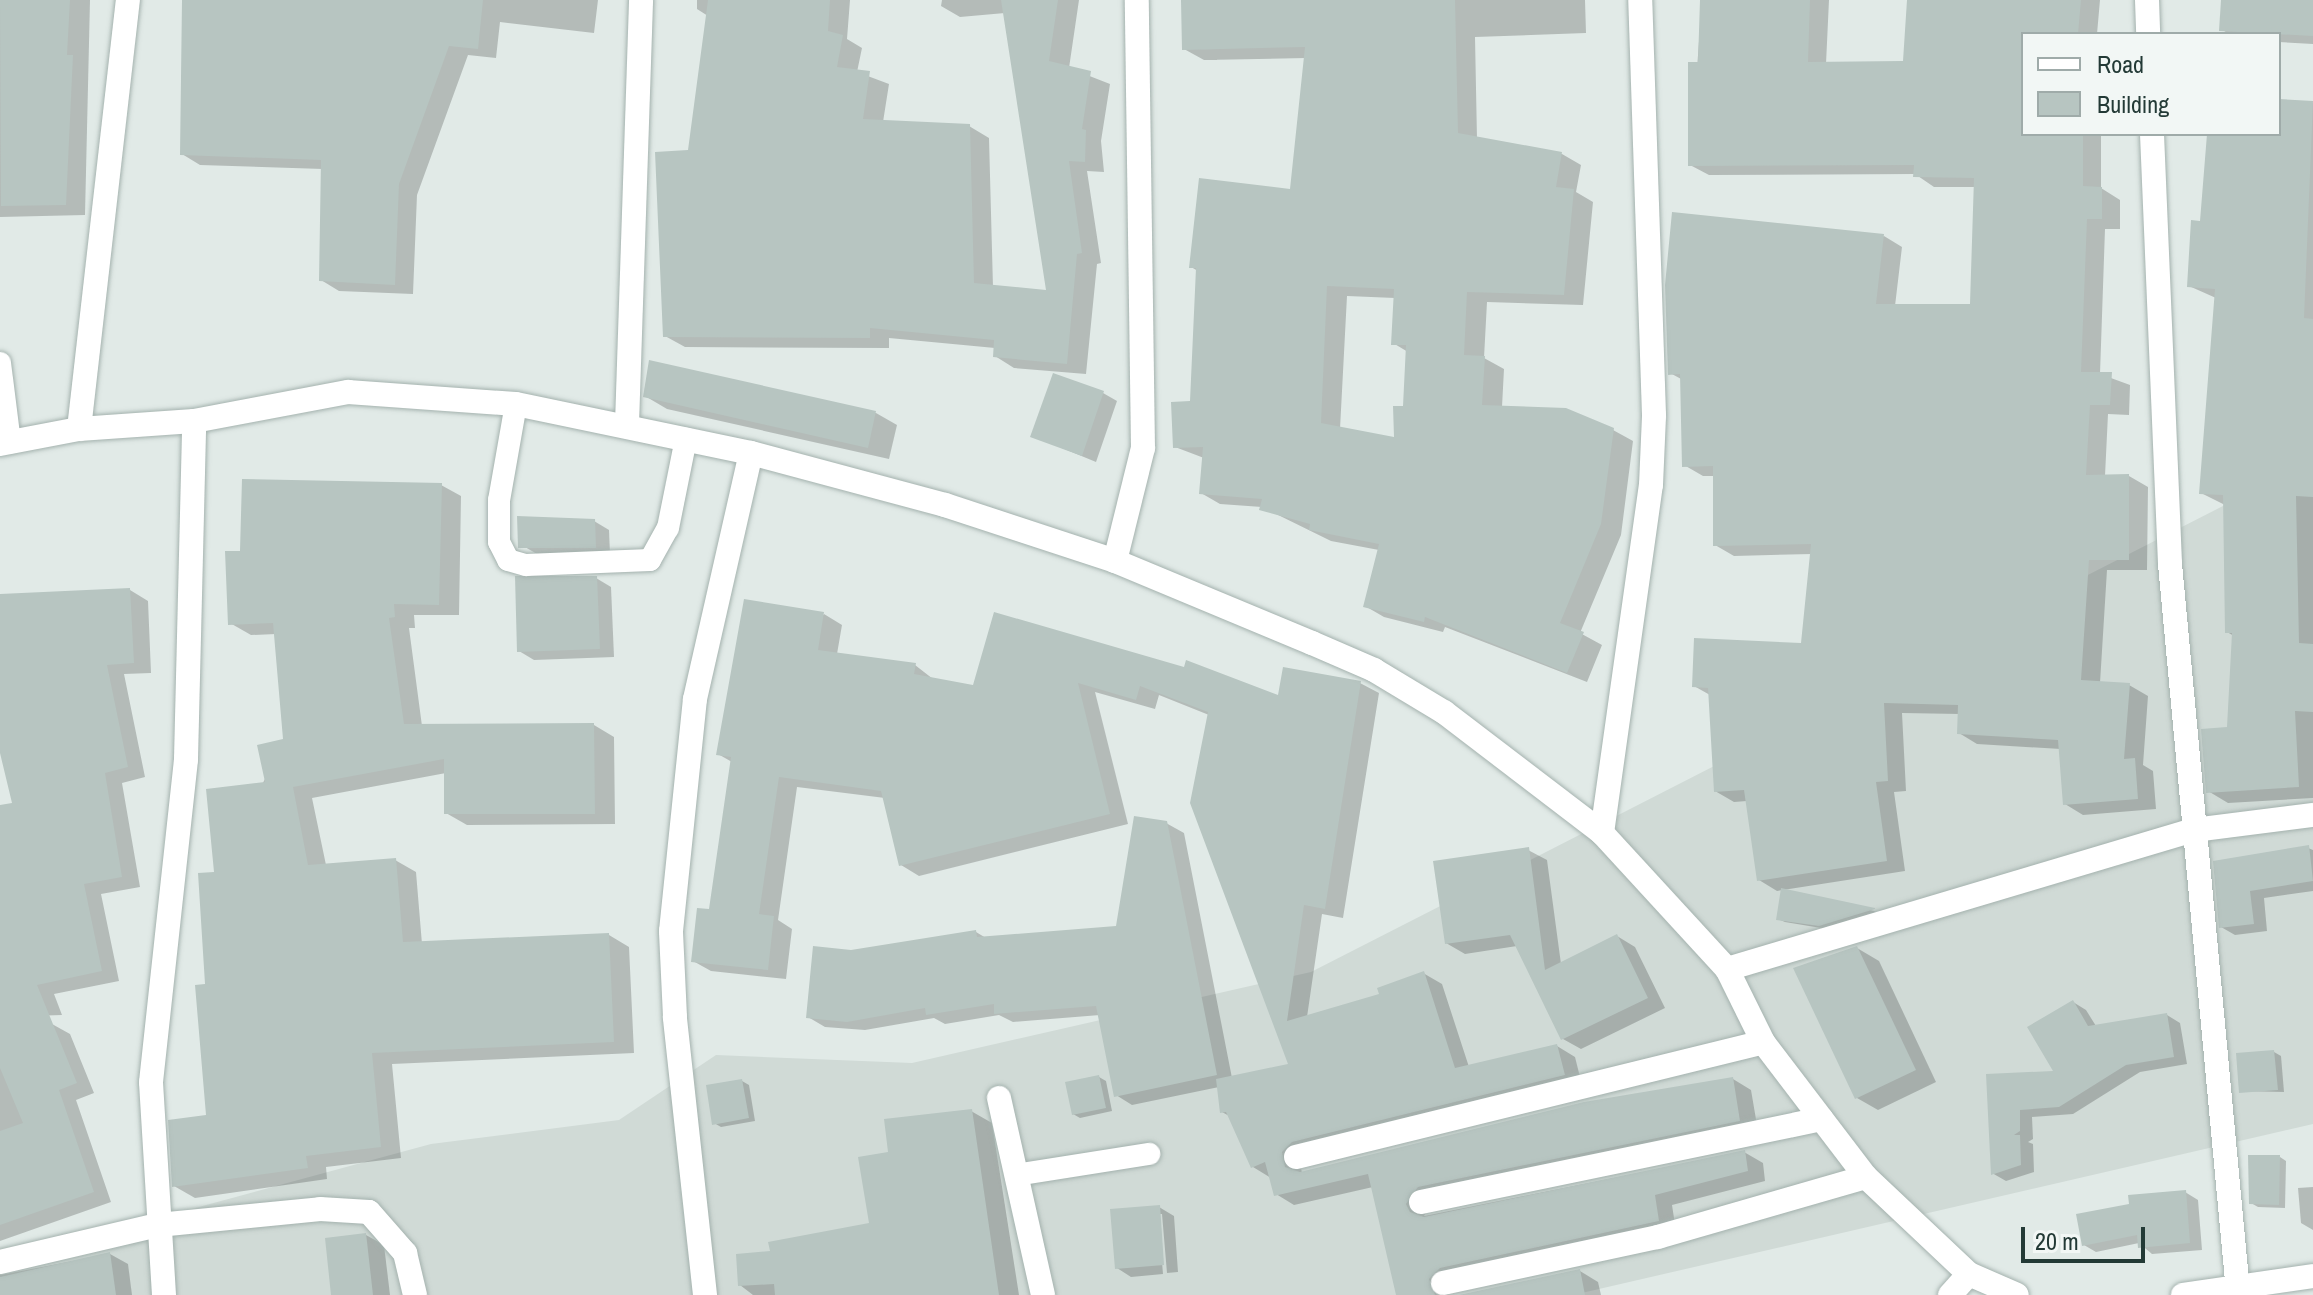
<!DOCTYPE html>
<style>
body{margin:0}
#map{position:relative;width:2313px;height:1295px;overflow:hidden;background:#e1eae7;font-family:"Archivo Narrow",sans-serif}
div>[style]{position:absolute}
.built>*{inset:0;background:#d0dad6}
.shadow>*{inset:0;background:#0003}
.building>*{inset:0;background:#b7c5c1}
.roads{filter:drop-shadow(0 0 2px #a4b2ae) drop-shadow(0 0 2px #a4b2ae)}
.lane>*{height:22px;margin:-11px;padding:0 11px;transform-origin:11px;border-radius:11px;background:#fff}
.street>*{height:24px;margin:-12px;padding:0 12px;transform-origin:12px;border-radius:12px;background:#fff}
.secondary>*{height:24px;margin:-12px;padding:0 12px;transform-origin:12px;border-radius:12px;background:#fff}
span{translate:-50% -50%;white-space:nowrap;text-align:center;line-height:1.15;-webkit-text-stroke:6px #f2f7f5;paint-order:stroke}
.legend{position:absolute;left:2021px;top:32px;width:260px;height:104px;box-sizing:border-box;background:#f2f7f5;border:2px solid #9faba9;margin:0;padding:10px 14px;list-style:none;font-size:24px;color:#233a36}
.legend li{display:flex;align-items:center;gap:16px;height:40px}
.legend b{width:40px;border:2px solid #9faba9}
.scale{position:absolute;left:2021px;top:1227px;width:124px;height:36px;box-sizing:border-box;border:4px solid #233a36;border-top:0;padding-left:10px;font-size:24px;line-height:28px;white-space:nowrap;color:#233a36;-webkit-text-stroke:6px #f2f7f5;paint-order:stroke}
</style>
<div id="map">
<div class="built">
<div style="clip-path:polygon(2313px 460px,2313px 1124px,1573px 1295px,0 1295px,0 1261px,431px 1144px,619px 1120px,716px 1055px,912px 1063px,1311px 972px)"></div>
</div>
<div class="shadow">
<div style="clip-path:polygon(0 0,90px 0,85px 215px,0 217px)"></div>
<div style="clip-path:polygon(183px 0,598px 0,594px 33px,500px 22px,496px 58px,468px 55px,417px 195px,413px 294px,339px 291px,321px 280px,323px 169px,200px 165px,182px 154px)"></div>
<div style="clip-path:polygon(697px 0,850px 0,847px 39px,862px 48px,857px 72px,889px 84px,883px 122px,969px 126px,989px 138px,993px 287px,1048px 292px,1005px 13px,960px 17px,941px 6px,942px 0,1079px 0,1069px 68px,1110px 84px,1101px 141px,1104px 172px,1087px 171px,1101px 263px,1097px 264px,1086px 374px,1014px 368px,995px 356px,995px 348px,889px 338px,889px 348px,685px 347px,665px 336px,708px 16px,697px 9px)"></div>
<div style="clip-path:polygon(evenodd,1183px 0,1585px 0,1586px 33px,1475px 37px,1477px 139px,1562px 154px,1581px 165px,1576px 192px,1593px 202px,1583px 305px,1487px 302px,1484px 358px,1504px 369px,1502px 407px,1613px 430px,1633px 441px,1621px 535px,1580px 633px,1602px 645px,1587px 682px,1445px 627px,1443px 632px,1384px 617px,1365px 606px,1379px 550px,1331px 541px,1262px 507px,1220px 504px,1201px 493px,1204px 458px,1175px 447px,1192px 403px,1198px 271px,1191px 267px,1292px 191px,1306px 58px,1204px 60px,1184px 49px,1183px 0,1347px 296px,1395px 298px,1393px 343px,1408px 352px,1405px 408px,1396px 439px,1340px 429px,1347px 296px)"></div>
<div style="clip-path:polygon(1702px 0,1829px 0,1826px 64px,1905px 63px,1909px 0,2100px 0,2097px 34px,2023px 34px,2023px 134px,2101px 134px,2101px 188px,2120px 200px,2120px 229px,2105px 229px,2100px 374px,2130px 385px,2129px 415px,2108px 414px,2105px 476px,2129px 476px,2148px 487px,2147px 570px,2107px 570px,2100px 683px,2129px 685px,2148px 696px,2143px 765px,2153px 771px,2156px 809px,2083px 815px,2065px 804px,2061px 749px,1977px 744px,1959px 733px,1960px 714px,1902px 713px,1906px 791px,1894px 792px,1905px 871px,1777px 891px,1759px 880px,1747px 801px,1734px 802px,1715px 791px,1710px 695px,1694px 686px,1803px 645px,1812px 554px,1734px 556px,1715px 545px,1715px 476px,1703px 476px,1684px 465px,1683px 380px,1670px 373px,1884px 236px,1902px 247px,1895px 306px,1972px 306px,1975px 187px,1934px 187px,1915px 174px,1709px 175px,1690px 165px)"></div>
<div style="clip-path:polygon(2223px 0,2313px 0,2313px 44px,2279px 42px,2279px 34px,2229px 34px,2221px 29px)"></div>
<div style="clip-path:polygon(2279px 101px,2313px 103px,2313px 798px,2228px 803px,2208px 791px,2228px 729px,2234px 636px,2227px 632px,2225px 505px,2201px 493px,2216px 298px,2189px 286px,2202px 223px,2209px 134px,2279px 134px)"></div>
<div style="clip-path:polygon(1103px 393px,1117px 401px,1096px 462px,1033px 436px)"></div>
<div style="clip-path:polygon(645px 396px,876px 413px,897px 425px,889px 459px,667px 409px)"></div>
<div style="clip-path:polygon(441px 485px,461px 496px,459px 615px,414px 615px,415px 628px,409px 628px,422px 726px,594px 725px,614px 737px,615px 824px,467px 825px,446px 813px,446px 773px,312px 798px,326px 865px,395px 860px,416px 872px,422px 944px,609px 935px,629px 947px,634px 1053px,392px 1064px,401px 1158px,326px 1167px,327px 1179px,195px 1198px,174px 1186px,208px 1117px,207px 986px,216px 874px,285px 740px,276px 634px,251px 635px,230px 623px,242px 553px)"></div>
<div style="clip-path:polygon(594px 521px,609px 530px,610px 555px,544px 558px,518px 543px)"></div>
<div style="clip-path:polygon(596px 578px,611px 587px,614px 657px,534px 660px,519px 651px)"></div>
<div style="clip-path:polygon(130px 590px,148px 601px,151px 673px,124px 674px,145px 777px,122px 783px,140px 887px,101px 894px,119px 981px,54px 994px,62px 1015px,0 1017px,0 807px,15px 805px,0 728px,0 596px)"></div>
<div style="clip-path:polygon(824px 614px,842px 625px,837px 654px,915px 665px,933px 679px,974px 687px,995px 614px,1280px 698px,1360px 683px,1379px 693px,1343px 918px,1322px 914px,1307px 1017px,1382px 995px,1423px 973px,1442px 984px,1469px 1067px,1557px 1046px,1575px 1057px,1582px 1085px,1300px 1163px,1302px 1173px,1733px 1079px,1751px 1090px,1758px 1131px,1437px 1197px,1424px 1216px,1744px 1152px,1763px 1163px,1765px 1181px,1672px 1205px,1676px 1231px,1452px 1281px,1448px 1295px,1398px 1295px,1373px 1187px,1294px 1205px,1276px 1194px,1271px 1178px,1253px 1167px,1231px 1117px,1222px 1112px,1219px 1087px,1132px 1105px,1116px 1095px,1100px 1015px,1013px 1022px,999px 1015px,945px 1024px,934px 1018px,865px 1030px,825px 1027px,808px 1017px,851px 952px,976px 932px,986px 938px,1118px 928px,1166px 823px,1184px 833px,1232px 1078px,1291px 1065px,1209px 715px,1159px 695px,1155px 709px,1095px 692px,1128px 824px,919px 876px,901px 865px,885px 798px,797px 787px,778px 920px,792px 929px,786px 979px,711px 971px,693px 961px,711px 911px,732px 762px,718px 754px)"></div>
<div style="clip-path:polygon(2308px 848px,2313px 850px,2313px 891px,2264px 898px,2267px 931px,2235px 935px,2221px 927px,2215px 863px)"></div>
<div style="clip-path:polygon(1528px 850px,1547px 860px,1561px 964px,1617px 936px,1635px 947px,1665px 1008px,1581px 1049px,1563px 1039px,1517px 946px,1465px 954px,1446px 943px)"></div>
<div style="clip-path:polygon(1783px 890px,1874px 911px,1878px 913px,1827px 929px,1785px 922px,1778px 919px)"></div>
<div style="clip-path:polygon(1857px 948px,1879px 961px,1936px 1082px,1878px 1110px,1857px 1098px)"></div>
<div style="clip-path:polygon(2073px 1002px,2086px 1010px,2096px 1026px,2167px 1015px,2180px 1023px,2187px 1064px,2140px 1072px,2073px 1114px,2032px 1117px,2033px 1139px,2028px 1142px,2033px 1144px,2034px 1172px,2006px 1181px,1992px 1173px,1988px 1076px,2057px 1073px)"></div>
<div style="clip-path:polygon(52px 1024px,70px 1034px,94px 1093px,76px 1100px,111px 1202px,0 1241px,0 1040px)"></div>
<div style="clip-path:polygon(2274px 1052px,2281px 1056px,2284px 1092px,2241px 1091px)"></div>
<div style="clip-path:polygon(1099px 1077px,1106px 1081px,1112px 1111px,1080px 1118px,1073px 1114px)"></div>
<div style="clip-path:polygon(742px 1081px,749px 1085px,755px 1121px,721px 1127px,714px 1123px)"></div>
<div style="clip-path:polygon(971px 1111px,992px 1123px,1019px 1295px,753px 1295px,740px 1285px,772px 1253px,871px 1225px,890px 1153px)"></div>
<div style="clip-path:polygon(2280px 1157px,2286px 1161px,2285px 1208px,2258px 1207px,2251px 1203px)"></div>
<div style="clip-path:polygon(2313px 1187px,2313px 1230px,2301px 1223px,2298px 1188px)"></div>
<div style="clip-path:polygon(2185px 1192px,2198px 1200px,2202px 1250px,2152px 1254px,2139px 1243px,2096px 1252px,2084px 1245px)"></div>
<div style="clip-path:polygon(1159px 1207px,1174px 1216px,1178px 1272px,1167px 1273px,1162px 1214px,1158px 1214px,1163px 1274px,1131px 1277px,1117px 1268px)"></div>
<div style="clip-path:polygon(366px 1235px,384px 1245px,390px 1295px,333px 1295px)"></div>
<div style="clip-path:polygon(110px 1254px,128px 1264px,132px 1295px,0 1295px,0 1275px)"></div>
<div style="clip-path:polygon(1580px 1271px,1598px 1282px,1601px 1295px,1468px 1295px)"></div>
</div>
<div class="building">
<div style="clip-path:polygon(0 0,70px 0,67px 55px,73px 55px,66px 205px,1px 206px)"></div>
<div style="clip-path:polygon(182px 0,483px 0,478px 49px,449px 46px,399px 184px,395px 285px,319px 281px,321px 160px,180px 155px)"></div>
<div style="clip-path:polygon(708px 0,830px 0,828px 31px,843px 35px,837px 67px,870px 71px,863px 119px,970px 124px,974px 283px,1046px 290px,1001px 0,1058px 0,1049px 61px,1091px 71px,1082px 129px,1086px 130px,1085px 162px,1069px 161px,1082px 253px,1077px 254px,1067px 364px,993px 357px,994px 340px,870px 328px,870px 338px,663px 337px,655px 152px,688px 150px)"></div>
<div style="clip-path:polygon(evenodd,1181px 0,1455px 0,1458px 133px,1562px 152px,1556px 187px,1574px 189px,1564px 295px,1467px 292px,1464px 355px,1485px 356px,1482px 405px,1566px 408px,1614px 428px,1601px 524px,1560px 623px,1584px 632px,1567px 673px,1425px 617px,1424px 622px,1363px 607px,1379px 544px,1309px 530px,1310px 524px,1259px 510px,1262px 499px,1199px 494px,1203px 447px,1173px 448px,1171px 402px,1190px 401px,1196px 268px,1189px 268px,1199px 178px,1290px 189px,1305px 47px,1182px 50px,1181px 0,1327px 286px,1394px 289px,1391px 345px,1406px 345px,1403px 406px,1393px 406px,1394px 437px,1321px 423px,1327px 286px)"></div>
<div style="clip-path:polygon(1700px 0,1810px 0,1808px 62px,1903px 61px,1907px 0,2081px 0,2078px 34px,2023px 34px,2023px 134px,2083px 134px,2083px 186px,2102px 187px,2102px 219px,2087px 219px,2081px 372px,2112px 372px,2110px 405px,2090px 405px,2086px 475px,2129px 474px,2129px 560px,2089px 560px,2081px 680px,2130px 683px,2124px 759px,2135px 758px,2138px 799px,2063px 805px,2058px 740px,1957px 734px,1958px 705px,1884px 703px,1888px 781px,1876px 782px,1887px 861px,1757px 881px,1744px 790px,1714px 792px,1708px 688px,1692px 687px,1694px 638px,1801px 643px,1811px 544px,1713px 546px,1713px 466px,1682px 467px,1680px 374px,1668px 375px,1665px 285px,1672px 212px,1884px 234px,1876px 304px,1970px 304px,1974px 178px,1913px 177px,1914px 165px,1688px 166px,1688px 62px,1698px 62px)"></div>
<div style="clip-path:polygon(2221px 0,2313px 0,2313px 36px,2219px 31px)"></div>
<div style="clip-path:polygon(2279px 99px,2313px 101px,2304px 318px,2313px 319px,2313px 497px,2296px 496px,2299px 643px,2313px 644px,2313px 712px,2295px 711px,2299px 787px,2206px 793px,2201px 729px,2227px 727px,2232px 633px,2225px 633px,2223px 495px,2199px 494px,2215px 289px,2187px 287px,2191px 220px,2200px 221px,2207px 134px,2279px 134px)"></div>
<div style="clip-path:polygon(649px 360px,876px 411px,868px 448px,643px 397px)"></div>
<div style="clip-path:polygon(1053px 373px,1104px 391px,1082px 456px,1030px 437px)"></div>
<div style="clip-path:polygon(242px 479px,442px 483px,439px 605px,394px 604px,395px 617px,389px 618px,404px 724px,594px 723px,595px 814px,444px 814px,444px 759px,293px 787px,308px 865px,396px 858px,403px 942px,609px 933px,614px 1042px,372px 1053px,381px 1147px,306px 1156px,308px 1168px,172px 1187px,168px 1120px,206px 1115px,195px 985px,205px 984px,198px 873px,214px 872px,206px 789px,265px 782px,257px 745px,283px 739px,273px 623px,228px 625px,225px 551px,240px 551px)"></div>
<div style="clip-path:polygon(517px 516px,595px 519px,596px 548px,518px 548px)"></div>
<div style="clip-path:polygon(515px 576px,597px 576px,600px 649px,517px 652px)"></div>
<div style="clip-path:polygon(130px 588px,134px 663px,107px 665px,128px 767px,105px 773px,122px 877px,84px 884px,102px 971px,37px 985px,77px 1083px,59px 1090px,94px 1192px,0 1225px,0 1131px,23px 1123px,0 1068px,0 805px,12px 803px,0 753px,0 594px)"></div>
<div style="clip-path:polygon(744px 599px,824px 612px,818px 650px,916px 663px,914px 674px,973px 685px,994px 612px,1184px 667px,1186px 660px,1278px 695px,1283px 667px,1361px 681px,1325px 909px,1304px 905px,1287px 1021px,1379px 994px,1377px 988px,1424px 971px,1455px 1068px,1557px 1044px,1565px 1075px,1292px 1142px,1282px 1152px,1285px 1167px,1300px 1172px,1584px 1102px,1733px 1077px,1740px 1121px,1418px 1187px,1406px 1204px,1410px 1212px,1424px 1217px,1745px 1150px,1748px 1171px,1655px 1195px,1659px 1221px,1440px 1268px,1429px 1279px,1435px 1295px,1396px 1295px,1368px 1174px,1274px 1196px,1265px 1162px,1251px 1168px,1226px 1112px,1220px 1113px,1216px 1079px,1288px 1064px,1190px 803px,1208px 712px,1140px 686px,1136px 700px,1078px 683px,1110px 814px,899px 866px,881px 791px,779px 777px,759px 914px,774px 916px,768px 970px,691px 962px,697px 908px,709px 909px,731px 757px,716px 755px)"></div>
<div style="clip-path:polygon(1134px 816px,1167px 821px,1217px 1075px,1114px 1097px,1096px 1006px,994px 1014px,994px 1004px,926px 1015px,925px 1008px,847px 1022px,806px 1018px,813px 946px,851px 950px,976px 930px,977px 937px,1116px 926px)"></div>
<div style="clip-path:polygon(2309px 845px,2313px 881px,2250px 891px,2254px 924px,2219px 928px,2213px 861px)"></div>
<div style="clip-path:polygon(1529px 847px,1545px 970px,1617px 934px,1648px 998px,1561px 1040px,1510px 935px,1445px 944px,1433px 861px)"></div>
<div style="clip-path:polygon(1781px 888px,1875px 908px,1875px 909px,1819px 926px,1776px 920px)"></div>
<div style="clip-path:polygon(1857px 946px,1916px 1070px,1855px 1099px,1793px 968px)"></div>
<div style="clip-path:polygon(2073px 1000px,2088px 1026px,2167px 1013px,2174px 1057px,2126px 1065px,2059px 1107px,2020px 1110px,2020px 1131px,2014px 1135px,2020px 1135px,2021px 1165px,1991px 1175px,1986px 1074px,2053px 1071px,2027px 1027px)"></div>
<div style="clip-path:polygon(2274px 1050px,2278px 1090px,2239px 1093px,2236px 1053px)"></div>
<div style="clip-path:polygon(1099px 1075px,1106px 1108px,1072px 1115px,1065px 1082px)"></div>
<div style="clip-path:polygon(742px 1079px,749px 1118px,712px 1125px,706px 1085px)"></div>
<div style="clip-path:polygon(972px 1109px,999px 1295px,775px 1295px,774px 1284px,738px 1286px,736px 1254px,770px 1251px,768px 1242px,869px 1223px,858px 1157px,888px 1152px,884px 1119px)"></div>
<div style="clip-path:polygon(2248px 1155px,2280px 1155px,2279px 1205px,2249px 1204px)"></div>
<div style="clip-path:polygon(2186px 1190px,2190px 1243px,2138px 1248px,2137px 1235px,2082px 1246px,2076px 1214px,2129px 1204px,2128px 1195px)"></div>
<div style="clip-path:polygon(1160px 1205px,1164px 1265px,1115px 1269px,1110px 1209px)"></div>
<div style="clip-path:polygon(366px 1233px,373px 1295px,331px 1295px,325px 1238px)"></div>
<div style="clip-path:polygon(110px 1252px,116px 1295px,0 1295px,0 1277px)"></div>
<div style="clip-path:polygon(1580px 1269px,1585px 1295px,1459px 1295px)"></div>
</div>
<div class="roads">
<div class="lane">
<div style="left:0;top:363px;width:80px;rotate:82.8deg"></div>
<div style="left:516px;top:404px;width:97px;rotate:100deg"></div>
<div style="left:499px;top:500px;width:42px;rotate:90deg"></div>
<div style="left:499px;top:542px;width:20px;rotate:63deg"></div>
<div style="left:508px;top:560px;width:19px;rotate:16deg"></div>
<div style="left:526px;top:565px;width:124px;rotate:-2.3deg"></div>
<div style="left:650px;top:560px;width:37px;rotate:-61deg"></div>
<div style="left:668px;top:528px;width:91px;rotate:-78.6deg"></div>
<div style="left:1016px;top:1175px;width:135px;rotate:-9deg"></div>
</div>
<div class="street">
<div style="left:2147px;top:0;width:34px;rotate:88deg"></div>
<div style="left:2152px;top:134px;width:430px;rotate:87.6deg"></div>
<div style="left:2170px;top:564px;width:730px;rotate:84.66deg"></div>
<div style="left:627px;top:424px;width:424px;rotate:-88.1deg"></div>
<div style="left:79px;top:429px;width:432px;rotate:-83.5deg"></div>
<div style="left:1115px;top:561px;width:116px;rotate:-76.1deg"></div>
<div style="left:1143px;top:448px;width:448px;rotate:-90.8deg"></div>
<div style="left:1602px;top:833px;width:351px;rotate:-82deg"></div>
<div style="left:1651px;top:485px;width:70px;rotate:-87.5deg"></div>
<div style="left:1654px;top:415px;width:415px;rotate:-91.9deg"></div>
<div style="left:1727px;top:969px;width:487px;rotate:-16.6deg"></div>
<div style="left:2194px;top:830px;width:120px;rotate:-7.2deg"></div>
<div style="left:999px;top:1098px;width:202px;rotate:77.4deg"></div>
<div style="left:1296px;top:1157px;width:481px;rotate:-13.8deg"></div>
<div style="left:1421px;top:1202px;width:409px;rotate:-11.7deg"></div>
<div style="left:0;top:1262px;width:162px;rotate:-13.2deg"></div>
<div style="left:158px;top:1225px;width:163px;rotate:-5.6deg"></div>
<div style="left:320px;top:1209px;width:49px;rotate:3.5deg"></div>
<div style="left:369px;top:1212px;width:55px;rotate:48.7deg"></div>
<div style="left:405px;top:1253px;width:43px;rotate:76.6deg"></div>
<div style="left:1443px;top:1283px;width:220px;rotate:-12.1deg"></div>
<div style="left:1658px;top:1237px;width:216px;rotate:-16.1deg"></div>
<div style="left:164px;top:1295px;width:213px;rotate:-93.5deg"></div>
<div style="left:151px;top:1082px;width:325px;rotate:-83.8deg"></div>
<div style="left:186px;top:759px;width:338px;rotate:-88.6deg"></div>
<div style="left:705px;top:1295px;width:280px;rotate:-96.2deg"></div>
<div style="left:675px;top:1017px;width:86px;rotate:-92.7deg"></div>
<div style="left:671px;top:931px;width:233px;rotate:-84.1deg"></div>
<div style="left:695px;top:699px;width:252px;rotate:-77.2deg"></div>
<div style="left:1950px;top:1295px;width:28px;rotate:-48deg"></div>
</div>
<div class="secondary">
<div style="left:0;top:444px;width:80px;rotate:-10.8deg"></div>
<div style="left:79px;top:429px;width:115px;rotate:-4deg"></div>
<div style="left:194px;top:421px;width:157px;rotate:-10.7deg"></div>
<div style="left:348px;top:392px;width:168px;rotate:4.1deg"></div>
<div style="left:516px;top:404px;width:240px;rotate:11.8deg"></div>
<div style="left:751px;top:453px;width:201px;rotate:15deg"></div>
<div style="left:945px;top:505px;width:179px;rotate:18.2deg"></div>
<div style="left:1115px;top:561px;width:213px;rotate:22.6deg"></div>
<div style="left:1312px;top:643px;width:68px;rotate:23.5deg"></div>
<div style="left:1374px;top:670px;width:82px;rotate:31deg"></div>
<div style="left:1444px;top:712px;width:199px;rotate:37.4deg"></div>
<div style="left:1602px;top:833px;width:185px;rotate:47.4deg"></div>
<div style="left:1727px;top:969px;width:81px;rotate:63.7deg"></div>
<div style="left:1763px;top:1042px;width:170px;rotate:52.7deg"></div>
<div style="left:1866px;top:1177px;width:141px;rotate:43.3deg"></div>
<div style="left:1969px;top:1274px;width:52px;rotate:23.6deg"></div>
<div style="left:2183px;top:1295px;width:131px;rotate:-8.3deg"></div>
</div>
</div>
<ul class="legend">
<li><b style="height:10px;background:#fff"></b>Road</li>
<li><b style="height:22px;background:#b7c5c1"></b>Building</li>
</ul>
<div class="scale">20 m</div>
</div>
